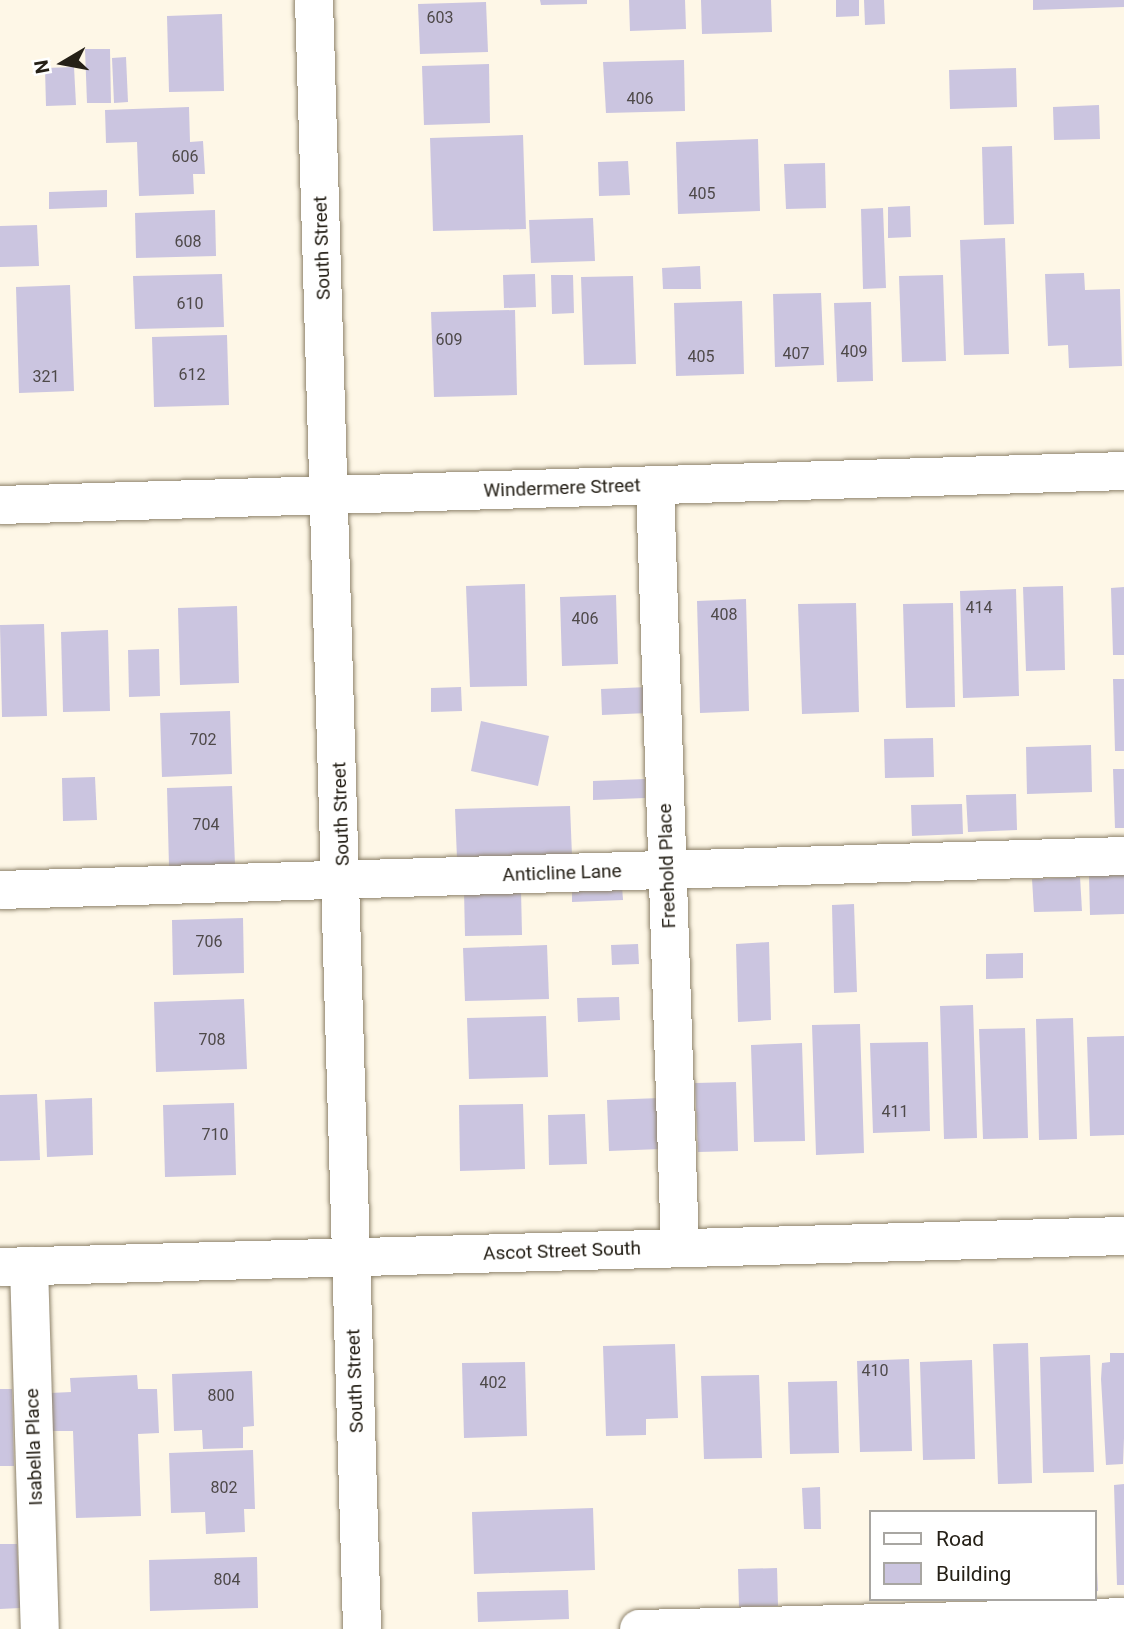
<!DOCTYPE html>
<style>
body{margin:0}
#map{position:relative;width:1124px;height:1629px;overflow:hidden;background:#fef7e7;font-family:Roboto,sans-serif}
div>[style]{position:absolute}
.building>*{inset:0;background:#cbc5e0}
.roads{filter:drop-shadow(0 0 2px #8d826a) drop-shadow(0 0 2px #8d826a)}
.minor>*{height:38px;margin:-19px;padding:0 19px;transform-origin:19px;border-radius:19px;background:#fff}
span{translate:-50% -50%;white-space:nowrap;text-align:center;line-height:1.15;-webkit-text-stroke:5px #fff;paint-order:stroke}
.number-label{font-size:16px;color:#4e4949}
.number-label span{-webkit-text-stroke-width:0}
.street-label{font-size:19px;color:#252017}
.legend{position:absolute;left:869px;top:1510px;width:228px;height:91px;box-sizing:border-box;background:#fff;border:2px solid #a8a6a2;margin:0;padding:9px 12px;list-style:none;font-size:21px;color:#252017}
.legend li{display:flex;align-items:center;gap:14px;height:35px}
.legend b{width:35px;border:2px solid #a8a6a2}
.north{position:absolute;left:28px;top:28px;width:70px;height:70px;-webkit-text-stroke:5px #fff;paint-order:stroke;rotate:260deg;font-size:19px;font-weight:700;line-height:28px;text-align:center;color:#252017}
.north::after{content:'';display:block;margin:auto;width:24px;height:32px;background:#252017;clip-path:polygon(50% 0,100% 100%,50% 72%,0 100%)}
</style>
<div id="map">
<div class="building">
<div style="clip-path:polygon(540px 0,587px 0,587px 4px,541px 5px)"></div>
<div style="clip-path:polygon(629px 0,685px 0,686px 29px,630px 31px)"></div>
<div style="clip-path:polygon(701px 0,771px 0,772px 32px,702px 34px)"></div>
<div style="clip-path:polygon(836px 0,859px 0,859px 16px,836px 17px)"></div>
<div style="clip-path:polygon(864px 0,884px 0,885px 24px,865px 25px)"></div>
<div style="clip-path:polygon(1033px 0,1124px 0,1124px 7px,1033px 10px)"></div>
<div style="clip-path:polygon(486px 2px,488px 52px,420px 54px,418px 4px)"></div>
<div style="clip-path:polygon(222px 14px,224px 91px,169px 92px,167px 16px)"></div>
<div style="clip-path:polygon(85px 49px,110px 49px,111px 103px,87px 103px)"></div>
<div style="clip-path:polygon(126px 57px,128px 102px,114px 103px,112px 58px)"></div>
<div style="clip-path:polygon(684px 60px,685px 111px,606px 113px,603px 62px)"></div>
<div style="clip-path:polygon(489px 64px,490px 123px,424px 125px,422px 66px)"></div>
<div style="clip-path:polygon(74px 67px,76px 105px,46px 106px,45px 68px)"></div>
<div style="clip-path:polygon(1016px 68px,1017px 107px,950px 109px,949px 70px)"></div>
<div style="clip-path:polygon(1099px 105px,1100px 139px,1054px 140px,1053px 107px)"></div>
<div style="clip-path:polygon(189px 107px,190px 142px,203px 141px,205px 174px,193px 174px,194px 194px,139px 196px,137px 142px,106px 143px,105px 110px)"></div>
<div style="clip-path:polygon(523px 135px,526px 229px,433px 231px,430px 138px)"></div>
<div style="clip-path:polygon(758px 139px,760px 211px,678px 214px,676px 142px)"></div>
<div style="clip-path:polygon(1012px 146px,1014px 224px,984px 225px,982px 147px)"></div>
<div style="clip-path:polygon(628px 161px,630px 195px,599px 196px,598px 162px)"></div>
<div style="clip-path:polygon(825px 163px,826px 208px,786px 209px,784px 164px)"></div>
<div style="clip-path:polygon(107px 190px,107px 207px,49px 209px,49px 192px)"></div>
<div style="clip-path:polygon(910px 206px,911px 237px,888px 238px,888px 207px)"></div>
<div style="clip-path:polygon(883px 208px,886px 288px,863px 289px,861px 209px)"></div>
<div style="clip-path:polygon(215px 210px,216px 256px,136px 258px,135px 213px)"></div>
<div style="clip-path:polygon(593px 218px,595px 261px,531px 263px,529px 220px)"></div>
<div style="clip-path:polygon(37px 225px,39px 266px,0 267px,0 226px)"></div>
<div style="clip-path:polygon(1005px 238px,1009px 354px,964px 355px,960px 240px)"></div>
<div style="clip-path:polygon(700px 266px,701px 289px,663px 289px,662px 268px)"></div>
<div style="clip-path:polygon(1084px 273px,1085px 290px,1120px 289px,1122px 366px,1069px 368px,1068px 345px,1048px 346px,1045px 274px)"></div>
<div style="clip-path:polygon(222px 274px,224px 327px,135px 329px,133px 276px)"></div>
<div style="clip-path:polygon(535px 274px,536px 307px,504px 308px,503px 275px)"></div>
<div style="clip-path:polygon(551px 275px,573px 275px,574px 313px,552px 314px)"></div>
<div style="clip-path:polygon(943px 275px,946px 361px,902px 362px,899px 276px)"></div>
<div style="clip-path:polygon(633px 276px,636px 364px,584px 365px,581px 277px)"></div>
<div style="clip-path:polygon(70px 285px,74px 391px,19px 393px,16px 287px)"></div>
<div style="clip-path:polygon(821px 293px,824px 365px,775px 367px,773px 294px)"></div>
<div style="clip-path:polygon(742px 301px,744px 374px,676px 376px,674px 303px)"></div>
<div style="clip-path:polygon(871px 302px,873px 381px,837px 382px,834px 303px)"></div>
<div style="clip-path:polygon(515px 310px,517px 395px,434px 397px,431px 312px)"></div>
<div style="clip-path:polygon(227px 335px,229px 405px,154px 407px,152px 337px)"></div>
<div style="clip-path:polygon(525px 584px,527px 686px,470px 687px,466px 586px)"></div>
<div style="clip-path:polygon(1063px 586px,1065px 670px,1026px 671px,1023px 587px)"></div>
<div style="clip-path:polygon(1124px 587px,1124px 655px,1113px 655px,1111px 588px)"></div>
<div style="clip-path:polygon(1016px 589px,1019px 696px,963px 698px,960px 591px)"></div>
<div style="clip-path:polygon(616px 595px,618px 664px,562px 666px,560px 597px)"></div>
<div style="clip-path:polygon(746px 599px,749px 711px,700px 713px,697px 601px)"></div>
<div style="clip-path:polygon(856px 603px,859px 712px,802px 714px,798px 604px)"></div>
<div style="clip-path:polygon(953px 603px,955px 707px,906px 708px,903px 604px)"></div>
<div style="clip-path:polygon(237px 606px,239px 683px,180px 685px,178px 608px)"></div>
<div style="clip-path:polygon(44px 624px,47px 716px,2px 717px,0 625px)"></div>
<div style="clip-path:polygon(108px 630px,110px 711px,63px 712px,61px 632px)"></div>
<div style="clip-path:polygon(159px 649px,160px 696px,129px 697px,128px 650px)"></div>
<div style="clip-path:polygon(1113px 679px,1124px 679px,1124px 751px,1115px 751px)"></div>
<div style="clip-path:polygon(461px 687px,462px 711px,431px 712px,431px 688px)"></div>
<div style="clip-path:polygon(648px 687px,648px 713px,602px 715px,601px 689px)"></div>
<div style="clip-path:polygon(230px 711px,232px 774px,162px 777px,160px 713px)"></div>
<div style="clip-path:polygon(481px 721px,549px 736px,538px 786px,471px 771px)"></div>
<div style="clip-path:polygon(933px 738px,934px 777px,885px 778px,884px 739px)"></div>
<div style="clip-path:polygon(1091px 745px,1092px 792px,1027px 794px,1026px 747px)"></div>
<div style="clip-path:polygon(1113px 769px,1124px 769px,1124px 828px,1115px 828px)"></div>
<div style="clip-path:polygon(95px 777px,97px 820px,63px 821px,62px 778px)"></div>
<div style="clip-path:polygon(645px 779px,645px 798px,593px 800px,593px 781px)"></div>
<div style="clip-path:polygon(232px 786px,235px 865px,169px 867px,167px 788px)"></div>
<div style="clip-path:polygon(1016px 794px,1017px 830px,968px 832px,966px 795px)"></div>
<div style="clip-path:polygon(962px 804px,963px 834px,912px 836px,911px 805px)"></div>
<div style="clip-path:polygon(570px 806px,572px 856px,457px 859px,455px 809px)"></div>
<div style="clip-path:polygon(1124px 875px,1124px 914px,1090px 915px,1089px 876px)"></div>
<div style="clip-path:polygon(1080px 877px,1082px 911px,1034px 912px,1032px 879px)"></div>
<div style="clip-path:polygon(622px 886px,623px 900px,572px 902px,572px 887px)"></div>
<div style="clip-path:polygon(521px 890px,522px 935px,465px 936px,464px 891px)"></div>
<div style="clip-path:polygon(854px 904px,857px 992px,834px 993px,832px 905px)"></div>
<div style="clip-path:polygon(243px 918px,244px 973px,173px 975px,172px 920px)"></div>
<div style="clip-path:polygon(769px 942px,771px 1020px,738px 1022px,736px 944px)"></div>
<div style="clip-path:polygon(638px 944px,639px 964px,612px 965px,611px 945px)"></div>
<div style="clip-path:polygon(547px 945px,549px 999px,465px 1001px,463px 948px)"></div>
<div style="clip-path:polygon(1023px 953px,1023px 978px,986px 979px,986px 954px)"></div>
<div style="clip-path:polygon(619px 997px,620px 1020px,578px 1022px,577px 998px)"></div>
<div style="clip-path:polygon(244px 999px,247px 1069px,156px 1072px,154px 1002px)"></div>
<div style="clip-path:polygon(973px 1005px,977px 1138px,944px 1139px,940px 1006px)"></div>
<div style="clip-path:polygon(546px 1016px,548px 1077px,469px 1079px,467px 1018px)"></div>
<div style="clip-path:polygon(1073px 1018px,1077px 1139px,1039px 1140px,1036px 1019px)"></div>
<div style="clip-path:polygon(860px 1024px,864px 1153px,816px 1155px,812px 1025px)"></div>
<div style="clip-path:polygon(1025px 1028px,1028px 1138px,983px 1139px,979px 1029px)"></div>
<div style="clip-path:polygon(1124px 1036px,1124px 1135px,1090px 1136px,1087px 1037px)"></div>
<div style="clip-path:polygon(928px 1042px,930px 1131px,873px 1133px,870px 1043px)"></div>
<div style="clip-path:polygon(802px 1043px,805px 1141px,754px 1142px,751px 1045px)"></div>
<div style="clip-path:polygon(736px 1082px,738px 1151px,698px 1152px,695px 1083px)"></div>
<div style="clip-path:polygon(37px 1094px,40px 1160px,0 1161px,0 1095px)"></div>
<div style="clip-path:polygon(92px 1098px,93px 1155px,47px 1157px,45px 1100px)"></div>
<div style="clip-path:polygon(660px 1098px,661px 1149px,609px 1151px,607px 1100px)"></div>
<div style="clip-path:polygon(234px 1103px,236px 1175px,165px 1177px,163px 1105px)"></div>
<div style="clip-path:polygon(523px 1104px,525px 1169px,460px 1171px,459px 1105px)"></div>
<div style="clip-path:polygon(585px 1114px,587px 1164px,549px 1165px,548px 1115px)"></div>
<div style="clip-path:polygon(1028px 1343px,1032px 1483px,998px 1484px,993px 1344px)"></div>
<div style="clip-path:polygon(675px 1344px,678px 1418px,646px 1419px,646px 1435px,606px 1436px,603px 1346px)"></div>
<div style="clip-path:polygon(1110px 1353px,1124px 1353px,1124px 1438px,1123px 1464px,1106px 1465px,1101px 1379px,1102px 1363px,1110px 1362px)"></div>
<div style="clip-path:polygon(1090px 1355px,1094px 1472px,1043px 1473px,1040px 1357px)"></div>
<div style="clip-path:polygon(909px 1359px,912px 1451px,860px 1452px,857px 1361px)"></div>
<div style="clip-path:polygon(972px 1360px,975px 1459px,923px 1460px,920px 1362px)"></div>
<div style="clip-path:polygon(525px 1362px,527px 1436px,464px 1438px,462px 1363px)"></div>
<div style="clip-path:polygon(252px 1371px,254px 1426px,243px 1427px,243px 1448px,203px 1449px,202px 1430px,174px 1431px,172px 1374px)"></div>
<div style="clip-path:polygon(137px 1375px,138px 1389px,157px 1389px,159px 1433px,138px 1434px,141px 1516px,76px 1518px,73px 1431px,51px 1431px,50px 1393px,71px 1392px,70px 1378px)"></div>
<div style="clip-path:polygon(759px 1375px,762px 1458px,704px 1459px,701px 1376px)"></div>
<div style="clip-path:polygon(837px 1381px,839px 1453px,790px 1454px,788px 1382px)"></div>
<div style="clip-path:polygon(0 1389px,12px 1389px,14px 1466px,0 1466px)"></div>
<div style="clip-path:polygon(253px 1450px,255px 1509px,244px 1509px,245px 1532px,206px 1534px,205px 1512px,171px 1513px,169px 1453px)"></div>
<div style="clip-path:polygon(1124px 1484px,1124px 1585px,1117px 1585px,1114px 1485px)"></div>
<div style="clip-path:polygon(820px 1487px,821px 1529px,804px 1529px,802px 1488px)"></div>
<div style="clip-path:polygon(593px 1508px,595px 1570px,474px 1574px,472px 1512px)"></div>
<div style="clip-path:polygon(0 1544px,17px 1544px,20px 1608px,0 1609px)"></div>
<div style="clip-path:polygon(1094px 1546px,1096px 1546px,1098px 1591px,1094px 1591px)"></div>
<div style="clip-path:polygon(257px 1557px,258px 1608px,150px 1611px,149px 1560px)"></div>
<div style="clip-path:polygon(777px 1568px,778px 1606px,739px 1607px,738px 1569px)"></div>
<div style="clip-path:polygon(568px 1590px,569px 1619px,478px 1622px,477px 1592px)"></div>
</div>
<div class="roads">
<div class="minor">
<div style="left:314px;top:0;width:1630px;rotate:88.31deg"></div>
<div style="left:655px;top:486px;width:761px;rotate:88.12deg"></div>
<div style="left:0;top:505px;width:1125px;rotate:-1.73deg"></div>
<div style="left:0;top:890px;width:1125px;rotate:-1.73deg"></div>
<div style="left:29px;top:1266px;width:363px;rotate:88.3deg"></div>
<div style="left:0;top:1267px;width:1124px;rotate:-1.58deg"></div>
<div style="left:639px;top:1629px;width:485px;rotate:-1.4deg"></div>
</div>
</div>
<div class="number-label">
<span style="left:440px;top:18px">603</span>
<span style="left:640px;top:99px">406</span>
<span style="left:185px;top:157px">606</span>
<span style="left:702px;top:194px">405</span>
<span style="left:188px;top:242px">608</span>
<span style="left:190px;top:304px">610</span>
<span style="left:449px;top:340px">609</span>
<span style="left:854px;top:352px">409</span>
<span style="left:796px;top:354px">407</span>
<span style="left:701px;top:357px">405</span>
<span style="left:192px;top:375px">612</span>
<span style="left:46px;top:377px">321</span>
<span style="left:979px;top:608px">414</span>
<span style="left:724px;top:615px">408</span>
<span style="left:585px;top:619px">406</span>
<span style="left:203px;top:740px">702</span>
<span style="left:206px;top:825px">704</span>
<span style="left:209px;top:942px">706</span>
<span style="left:212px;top:1040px">708</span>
<span style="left:895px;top:1112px">411</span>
<span style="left:215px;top:1135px">710</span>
<span style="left:875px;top:1371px">410</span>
<span style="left:493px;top:1383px">402</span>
<span style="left:221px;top:1396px">800</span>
<span style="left:224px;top:1488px">802</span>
<span style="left:227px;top:1580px">804</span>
</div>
<div class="street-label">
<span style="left:322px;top:248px;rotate:-92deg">South Street</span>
<span style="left:562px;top:488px;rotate:-2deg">Windermere Street</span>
<span style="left:341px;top:814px;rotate:-92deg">South Street</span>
<span style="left:667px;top:866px;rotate:-92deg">Freehold Place</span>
<span style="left:562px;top:873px;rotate:-2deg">Anticline Lane</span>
<span style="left:562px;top:1251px;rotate:-2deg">Ascot Street South</span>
<span style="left:355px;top:1381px;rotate:-92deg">South Street</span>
<span style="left:34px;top:1447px;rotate:-92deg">Isabella Place</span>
</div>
<ul class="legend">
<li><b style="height:9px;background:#fff"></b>Road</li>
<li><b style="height:19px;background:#cbc5e0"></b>Building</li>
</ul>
<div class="north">N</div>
</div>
